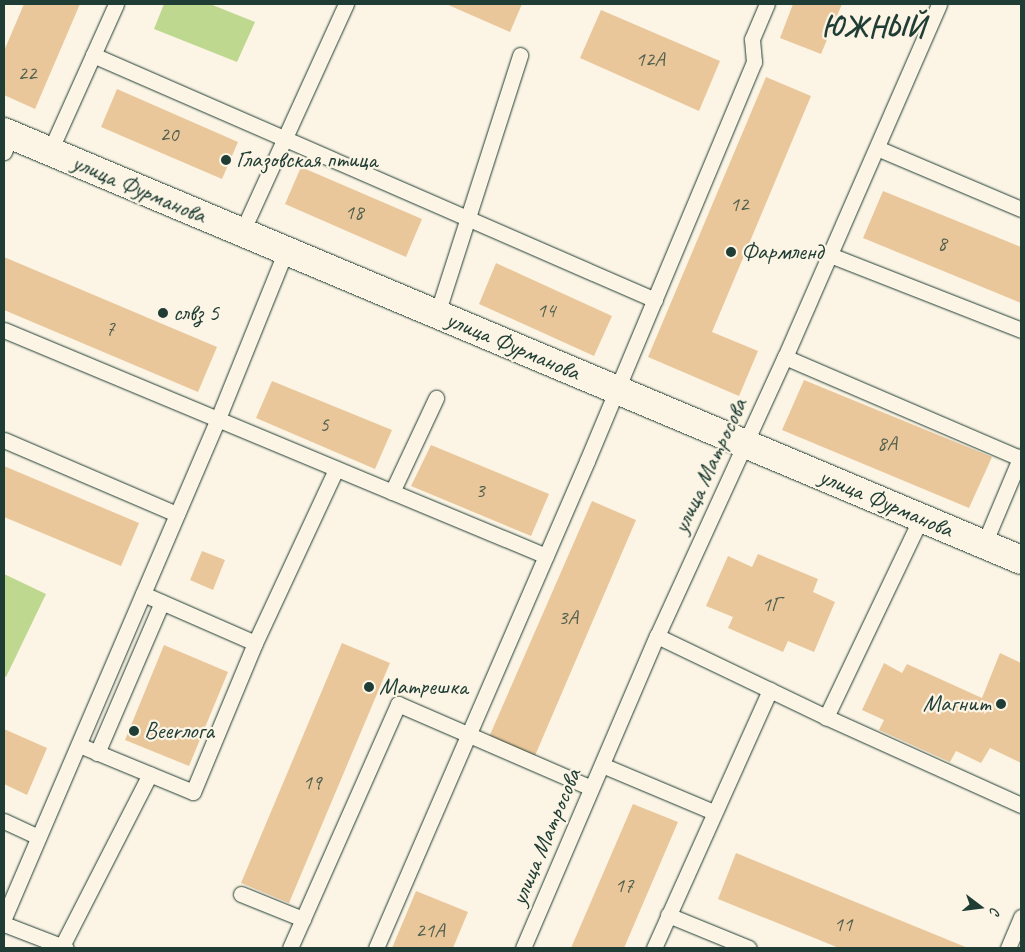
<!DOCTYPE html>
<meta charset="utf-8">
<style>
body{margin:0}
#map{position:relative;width:1025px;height:952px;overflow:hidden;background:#fcf5e5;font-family:Caveat,sans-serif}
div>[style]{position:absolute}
.green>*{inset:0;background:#bed88f}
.building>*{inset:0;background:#eac79b}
.roads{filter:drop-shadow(0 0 1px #1f3d34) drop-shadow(0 0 1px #1f3d34)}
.lane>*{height:15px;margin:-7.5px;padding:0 7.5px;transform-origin:7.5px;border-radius:7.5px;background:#fcf5e5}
.secondary>*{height:28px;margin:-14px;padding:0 14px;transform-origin:14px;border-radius:14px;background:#fcf5e5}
.dots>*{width:14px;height:14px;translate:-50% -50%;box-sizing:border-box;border:2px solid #fcf5e5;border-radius:50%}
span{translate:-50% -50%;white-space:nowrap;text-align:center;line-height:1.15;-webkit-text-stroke:4.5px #fcf5e5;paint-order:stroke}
.number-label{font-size:21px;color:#52604e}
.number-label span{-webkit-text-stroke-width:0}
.poi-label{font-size:24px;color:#1f3d34}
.left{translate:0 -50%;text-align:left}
.right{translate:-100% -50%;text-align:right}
.street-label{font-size:24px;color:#1f3d34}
.district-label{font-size:29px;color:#1f3d34;font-weight:700;letter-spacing:1px}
.frame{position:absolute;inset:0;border:5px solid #1f3d34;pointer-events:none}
.north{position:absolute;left:955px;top:882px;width:50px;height:50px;-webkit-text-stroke:4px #fcf5e5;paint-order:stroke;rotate:105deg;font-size:14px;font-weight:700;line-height:20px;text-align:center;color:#1f3d34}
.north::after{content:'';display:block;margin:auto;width:18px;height:22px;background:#1f3d34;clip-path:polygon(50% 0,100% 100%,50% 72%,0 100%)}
</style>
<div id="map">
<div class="green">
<div style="clip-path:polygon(164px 4px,210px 4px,255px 22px,237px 62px,154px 29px)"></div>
<div style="clip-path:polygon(4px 574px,46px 594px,6px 677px,4px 676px)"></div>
</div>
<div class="building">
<div style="clip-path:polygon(24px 4px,80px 4px,35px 109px,4px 95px,4px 51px)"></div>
<div style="clip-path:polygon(446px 4px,522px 4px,510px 32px)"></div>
<div style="clip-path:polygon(793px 4px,842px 4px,821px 54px,780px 38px)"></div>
<div style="clip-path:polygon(601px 10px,720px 61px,699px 111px,580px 58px)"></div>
<div style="clip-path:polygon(766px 77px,811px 96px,712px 332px,758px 351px,739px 396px,648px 357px)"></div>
<div style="clip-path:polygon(117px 89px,238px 142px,222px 179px,101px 127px)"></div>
<div style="clip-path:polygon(301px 167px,422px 219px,406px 257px,285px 204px)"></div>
<div style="clip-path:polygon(883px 191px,1021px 247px,1021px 303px,863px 238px)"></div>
<div style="clip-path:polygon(4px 257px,217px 347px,198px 392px,4px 310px)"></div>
<div style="clip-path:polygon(496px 263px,612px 316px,594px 356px,479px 304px)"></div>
<div style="clip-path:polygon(804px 380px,992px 457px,969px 508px,782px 430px)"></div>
<div style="clip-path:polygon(272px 381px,392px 430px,375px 469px,256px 418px)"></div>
<div style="clip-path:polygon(431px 445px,549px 494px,531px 536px,411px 486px)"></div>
<div style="clip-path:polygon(4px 466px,139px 523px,121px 566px,4px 517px)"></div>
<div style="clip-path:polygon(592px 501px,636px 520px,534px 758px,489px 737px)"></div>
<div style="clip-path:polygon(202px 551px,225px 560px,213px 590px,190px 580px)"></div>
<div style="clip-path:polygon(758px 554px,818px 579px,813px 592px,835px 602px,814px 652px,788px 641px,783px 652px,728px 628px,733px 617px,706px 606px,728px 556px,752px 567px)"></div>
<div style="clip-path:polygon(342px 643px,390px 663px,289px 903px,241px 883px)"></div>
<div style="clip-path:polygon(164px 645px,228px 672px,189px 766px,125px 740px)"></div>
<div style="clip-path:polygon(1000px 653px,1021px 663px,1021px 763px,990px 748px,981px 763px,956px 751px,950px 762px,879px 730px,884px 720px,862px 710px,884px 663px,902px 673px,907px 664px,982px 698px)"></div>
<div style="clip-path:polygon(4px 729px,47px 748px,27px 795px,4px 784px)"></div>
<div style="clip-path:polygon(633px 804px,678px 822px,624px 948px,571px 948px)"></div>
<div style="clip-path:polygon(736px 853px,968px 948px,839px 948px,718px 899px)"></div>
<div style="clip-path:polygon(416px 891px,468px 912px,453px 948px,392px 948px)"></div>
</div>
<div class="roads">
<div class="lane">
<div style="left:93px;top:55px;width:613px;rotate:23.55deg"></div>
<div style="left:877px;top:148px;width:156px;rotate:23deg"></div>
<div style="left:50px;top:151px;width:161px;rotate:-65.8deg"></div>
<div style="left:4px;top:152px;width:18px;rotate:-68deg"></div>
<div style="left:242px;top:232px;width:251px;rotate:-65.5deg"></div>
<div style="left:830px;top:255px;width:205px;rotate:21.4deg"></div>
<div style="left:437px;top:314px;width:272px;rotate:-72.2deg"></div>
<div style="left:4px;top:330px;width:587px;rotate:22.63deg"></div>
<div style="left:785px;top:357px;width:256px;rotate:23.3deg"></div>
<div style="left:4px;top:440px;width:188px;rotate:23.2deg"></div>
<div style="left:392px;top:492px;width:104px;rotate:-64.9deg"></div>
<div style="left:921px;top:518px;width:221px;rotate:115.5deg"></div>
<div style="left:826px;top:717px;width:214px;rotate:24.3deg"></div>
<div style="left:984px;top:544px;width:95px;rotate:-67.2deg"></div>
<div style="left:143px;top:594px;width:122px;rotate:23.6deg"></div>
<div style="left:255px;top:643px;width:192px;rotate:-65deg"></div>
<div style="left:657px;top:636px;width:187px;rotate:25.6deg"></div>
<div style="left:79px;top:745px;width:123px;rotate:22.4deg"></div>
<div style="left:193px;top:792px;width:161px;rotate:-67.4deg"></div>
<div style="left:97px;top:753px;width:164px;rotate:-66.7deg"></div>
<div style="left:602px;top:765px;width:121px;rotate:22.8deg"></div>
<div style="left:4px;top:821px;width:38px;rotate:25deg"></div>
<div style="left:241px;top:894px;width:67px;rotate:22deg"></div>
<div style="left:668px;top:915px;width:87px;rotate:22.2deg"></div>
<div style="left:4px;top:918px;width:541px;rotate:-66.8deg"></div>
<div style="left:217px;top:421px;width:184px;rotate:-68deg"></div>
<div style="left:4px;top:924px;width:66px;rotate:21.2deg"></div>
<div style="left:62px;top:946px;width:193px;rotate:-62.9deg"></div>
<div style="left:290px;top:948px;width:267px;rotate:-66.1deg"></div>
<div style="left:398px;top:704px;width:210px;rotate:23.5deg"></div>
<div style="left:376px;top:948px;width:531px;rotate:-66.57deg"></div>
<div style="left:587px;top:461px;width:433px;rotate:-67.3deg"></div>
<div style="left:754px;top:62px;width:23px;rotate:-95deg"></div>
<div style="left:752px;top:39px;width:38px;rotate:-67deg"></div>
<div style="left:523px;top:948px;width:340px;rotate:-66.8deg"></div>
<div style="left:657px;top:636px;width:307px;rotate:-65.4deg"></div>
<div style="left:785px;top:357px;width:385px;rotate:-66.4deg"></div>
<div style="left:654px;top:948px;width:283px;rotate:-65.8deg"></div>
<div style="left:1008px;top:948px;width:34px;rotate:-67deg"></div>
</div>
<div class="secondary">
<div style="left:4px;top:132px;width:1103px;rotate:22.82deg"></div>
</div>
</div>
<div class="dots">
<div style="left:226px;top:160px;background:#1f3d34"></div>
<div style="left:731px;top:252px;background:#1f3d34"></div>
<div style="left:163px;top:313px;background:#1f3d34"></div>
<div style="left:369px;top:687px;background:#1f3d34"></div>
<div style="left:1001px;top:704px;background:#1f3d34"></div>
<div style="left:134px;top:731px;background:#1f3d34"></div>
</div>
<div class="number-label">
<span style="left:650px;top:59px">12А</span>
<span style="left:27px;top:73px">22</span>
<span style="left:169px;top:134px">20</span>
<span style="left:739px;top:204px">12</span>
<span style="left:354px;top:212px">18</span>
<span style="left:942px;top:243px">8</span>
<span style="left:546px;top:310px">14</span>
<span style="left:110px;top:328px">7</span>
<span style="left:324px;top:424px">5</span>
<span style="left:887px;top:443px">8А</span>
<span style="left:480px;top:490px">3</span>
<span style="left:771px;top:604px">1Г</span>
<span style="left:568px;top:617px">3А</span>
<span style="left:312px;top:782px">19</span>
<span style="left:624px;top:885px">17</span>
<span style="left:843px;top:924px">11</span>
<span style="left:430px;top:930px">21А</span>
</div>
<div class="poi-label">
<span class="left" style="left:236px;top:160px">Глазовская птица</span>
<span class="left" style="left:741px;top:252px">Фармленд</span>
<span class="left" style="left:173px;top:313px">слвз 5</span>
<span class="left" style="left:379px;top:687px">Матрешка</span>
<span class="right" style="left:991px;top:704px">Магнит</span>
<span class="left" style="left:144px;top:731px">Beerлога</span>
</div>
<div class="street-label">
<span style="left:139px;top:189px;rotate:23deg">улица Фурманова</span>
<span style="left:513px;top:346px;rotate:23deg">улица Фурманова</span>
<span style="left:710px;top:466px;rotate:-65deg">улица Матросова</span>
<span style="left:886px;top:503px;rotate:23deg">улица Фурманова</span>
<span style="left:546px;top:837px;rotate:-67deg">улица Матросова</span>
</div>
<div class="district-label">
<span style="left:874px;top:27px">ЮЖНЫЙ</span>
</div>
<div class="frame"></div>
<div class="north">С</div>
</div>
